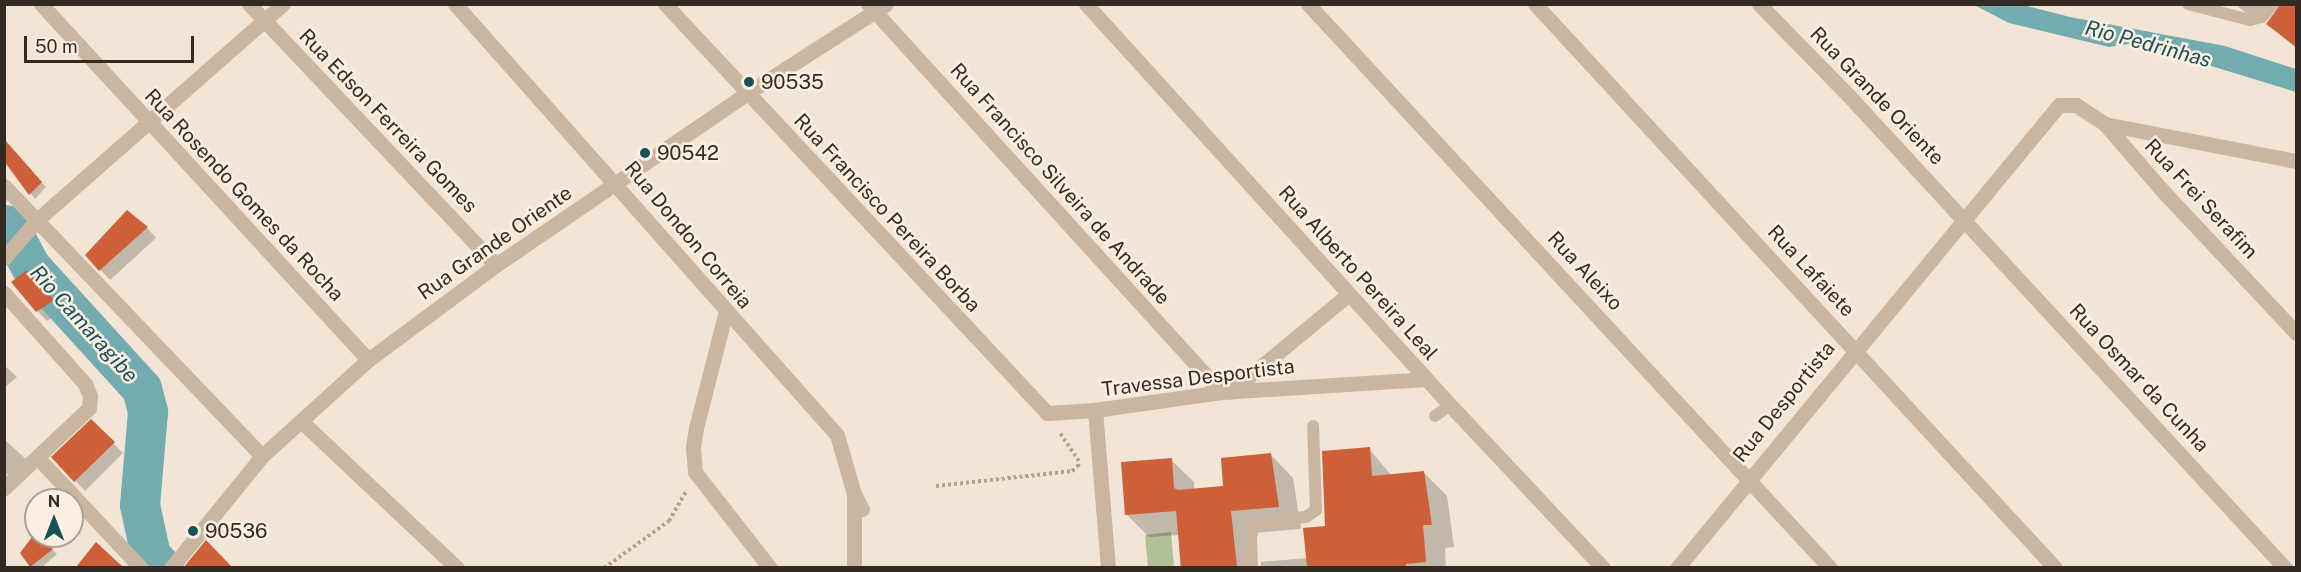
<!DOCTYPE html>
<style>
body{margin:0}
#map{position:relative;width:2301px;height:572px;overflow:hidden;background:#f2e5d5;font-family:"Public Sans",sans-serif}
div>[style]{position:absolute}
.green>*{inset:0;background:#b1c195}
.water>*{inset:0;background:#73acb0}
.shadow>*{inset:0;background:#0003}
.river>*{height:40px;margin:-20px;padding:0 20px;transform-origin:20px;border-radius:20px;background:#73acb0}
.building>*{inset:0;background:#cd6038}
.path>*{height:4px;margin-top:-2px;transform-origin:0;background:repeating-linear-gradient(90deg,#b69f8b 0 3px,transparent 0 6px)}
.lane>*{height:12px;margin:-6px;padding:0 6px;transform-origin:6px;border-radius:6px;background:#cab5a1}
.street>*{height:15px;margin:-7.5px;padding:0 7.5px;transform-origin:7.5px;border-radius:7.5px;background:#cab5a1}
.dots>*{width:16px;height:16px;translate:-50% -50%;box-sizing:border-box;border:3px solid #faefe1;border-radius:50%}
span{translate:-50% -50%;white-space:nowrap;text-align:center;line-height:1.15;-webkit-text-stroke:5px #faefe1;paint-order:stroke}
.poi-label{font-size:20px;color:#342a24}
.left{translate:0 -50%;text-align:left}
.street-label{font-size:20px;color:#342a24}
.water-label{font-size:21px;color:#185157;font-style:italic}
.frame{position:absolute;inset:0;border:6px solid #342a24;pointer-events:none}
.north{position:absolute;left:24px;top:488px;width:60px;height:60px;box-sizing:border-box;background:#faefe1;border:2px solid #aba095;border-radius:50%;rotate:0deg;font-size:16px;font-weight:700;line-height:24px;text-align:center;color:#342a24}
.north::after{content:'';display:block;margin:auto;width:21px;height:27px;background:#185157;clip-path:polygon(50% 0,100% 100%,50% 72%,0 100%)}
.scale{position:absolute;left:24px;top:36px;width:170px;height:27px;box-sizing:border-box;border:3px solid #342a24;border-top:0;padding-left:8px;font-size:18px;line-height:21px;white-space:nowrap;color:#342a24;-webkit-text-stroke:4px #faefe1;paint-order:stroke}
</style>
<div id="map">
<div class="green">
<div style="clip-path:polygon(1171px 532px,1174px 567px,1148px 567px,1145px 535px)"></div>
</div>
<div class="water">
<div style="clip-path:polygon(1974px 5px,2023px 5px,2070px 17px,2225px 46px,2296px 69px,2296px 92px,2136px 43px,2109px 47px,2009px 23px)"></div>
</div>
<div class="shadow">
<div style="clip-path:polygon(2235px 4px,2296px 4px,2296px 48px,2268px 24px,2278px 8px,2268px 19px,2252px 18px)"></div>
<div style="clip-path:polygon(4px 143px,46px 187px,35px 199px,4px 158px)"></div>
<div style="clip-path:polygon(147px 228px,156px 238px,110px 280px,87px 255px)"></div>
<div style="clip-path:polygon(37px 282px,62px 311px,47px 321px,37px 311px)"></div>
<div style="clip-path:polygon(4px 365px,17px 377px,4px 388px)"></div>
<div style="clip-path:polygon(91px 421px,123px 453px,85px 491px,53px 457px)"></div>
<div style="clip-path:polygon(4px 439px,29px 462px,11px 478px,4px 471px)"></div>
<div style="clip-path:polygon(1369px 449px,1392px 476px,1424px 473px,1447px 496px,1454px 547px,1445px 548px,1446px 568px,1261px 568px,1261px 562px,1307px 558px)"></div>
<div style="clip-path:polygon(1271px 455px,1293px 478px,1301px 529px,1253px 533px,1256px 568px,1180px 568px,1179px 535px,1149px 537px,1127px 515px,1171px 460px,1194px 482px,1194px 490px,1225px 487px)"></div>
<div style="clip-path:polygon(37px 536px,57px 554px,41px 568px,32px 568px,22px 553px)"></div>
<div style="clip-path:polygon(96px 545px,121px 568px,83px 568px,80px 564px)"></div>
</div>
<div class="river">
<div style="left:4px;top:225px;width:5px;rotate:11deg"></div>
<div style="left:9px;top:226px;width:47px;rotate:61.8deg"></div>
<div style="left:31px;top:267px;width:165px;rotate:47.7deg"></div>
<div style="left:142px;top:389px;width:24px;rotate:75deg"></div>
<div style="left:148px;top:412px;width:93px;rotate:94.9deg"></div>
<div style="left:140px;top:505px;width:52px;rotate:77.8deg"></div>
<div style="left:151px;top:556px;width:17px;rotate:45deg"></div>
</div>
<div class="building">
<div style="clip-path:polygon(2281px 4px,2296px 4px,2296px 47px,2266px 24px)"></div>
<div style="clip-path:polygon(5px 140px,42px 182px,29px 195px,4px 161px)"></div>
<div style="clip-path:polygon(127px 210px,148px 227px,99px 271px,85px 255px)"></div>
<div style="clip-path:polygon(27px 270px,54px 300px,36px 312px,11px 282px)"></div>
<div style="clip-path:polygon(91px 419px,115px 442px,74px 482px,51px 457px)"></div>
<div style="clip-path:polygon(1370px 447px,1372px 476px,1424px 471px,1432px 525px,1423px 525px,1426px 562px,1406px 564px,1406px 567px,1307px 567px,1303px 528px,1325px 526px,1322px 451px)"></div>
<div style="clip-path:polygon(1271px 453px,1279px 507px,1231px 511px,1237px 567px,1181px 567px,1176px 511px,1125px 515px,1121px 462px,1172px 458px,1174px 488px,1178px 490px,1223px 486px,1221px 458px)"></div>
<div style="clip-path:polygon(35px 533px,53px 549px,30px 567px,20px 553px)"></div>
<div style="clip-path:polygon(206px 540px,232px 567px,184px 567px)"></div>
<div style="clip-path:polygon(96px 542px,123px 567px,76px 567px)"></div>
</div>
<div class="path">
<div style="left:936px;top:486px;width:137px;rotate:-6.3deg"></div>
<div style="left:1072px;top:471px;width:7px;rotate:-34deg"></div>
<div style="left:1078px;top:467px;width:6px;rotate:-81deg"></div>
<div style="left:1079px;top:461px;width:36px;rotate:-124deg"></div>
<div style="left:604px;top:568px;width:80px;rotate:-35.9deg"></div>
<div style="left:669px;top:521px;width:36px;rotate:-60deg"></div>
</div>
<div class="lane">
<div style="left:2188px;top:4px;width:64px;rotate:14.5deg"></div>
<div style="left:2250px;top:20px;width:12px;rotate:-14deg"></div>
<div style="left:2262px;top:17px;width:17px;rotate:-50deg"></div>
<div style="left:1435px;top:416px;width:19px;rotate:-36deg"></div>
<div style="left:1252px;top:568px;width:32px;rotate:-92deg"></div>
<div style="left:1251px;top:536px;width:14px;rotate:-69deg"></div>
<div style="left:1256px;top:523px;width:50px;rotate:-6.8deg"></div>
<div style="left:1306px;top:517px;width:12px;rotate:-35deg"></div>
<div style="left:1316px;top:510px;width:84px;rotate:-92deg"></div>
</div>
<div class="street">
<div style="left:41px;top:4px;width:483px;rotate:47.4deg"></div>
<div style="left:249px;top:4px;width:359px;rotate:46.6deg"></div>
<div style="left:455px;top:4px;width:576px;rotate:48.45deg"></div>
<div style="left:837px;top:435px;width:61px;rotate:73.9deg"></div>
<div style="left:854px;top:494px;width:17px;rotate:62deg"></div>
<div style="left:665px;top:4px;width:560px;rotate:46.95deg"></div>
<div style="left:1047px;top:413px;width:48px;rotate:-3.6deg"></div>
<div style="left:868px;top:4px;width:525px;rotate:47.7deg"></div>
<div style="left:1086px;top:4px;width:542px;rotate:47.77deg"></div>
<div style="left:1450px;top:405px;width:224px;rotate:46.8deg"></div>
<div style="left:1308px;top:4px;width:768px;rotate:47.21deg"></div>
<div style="left:1535px;top:4px;width:767px;rotate:47.32deg"></div>
<div style="left:1759px;top:4px;width:129px;rotate:45.6deg"></div>
<div style="left:1849px;top:96px;width:643px;rotate:47.27deg"></div>
<div style="left:2105px;top:124px;width:195px;rotate:11deg"></div>
<div style="left:4px;top:186px;width:373px;rotate:46.3deg"></div>
<div style="left:4px;top:258px;width:50px;rotate:-49deg"></div>
<div style="left:37px;top:220px;width:327px;rotate:-41.3deg"></div>
<div style="left:4px;top:293px;width:122px;rotate:48.3deg"></div>
<div style="left:85px;top:384px;width:13px;rotate:67deg"></div>
<div style="left:90px;top:396px;width:12px;rotate:95deg"></div>
<div style="left:89px;top:408px;width:117px;rotate:136.7deg"></div>
<div style="left:726px;top:311px;width:121px;rotate:104.4deg"></div>
<div style="left:696px;top:428px;width:20px;rotate:99deg"></div>
<div style="left:693px;top:448px;width:24px;rotate:85deg"></div>
<div style="left:695px;top:472px;width:122px;rotate:52deg"></div>
<div style="left:1230px;top:392px;width:154px;rotate:-39.5deg"></div>
<div style="left:301px;top:421px;width:214px;rotate:43.3deg"></div>
<div style="left:38px;top:458px;width:151px;rotate:46.9deg"></div>
<div style="left:854px;top:496px;width:72px;rotate:90deg"></div>
<div style="left:171px;top:568px;width:144px;rotate:-50.9deg"></div>
<div style="left:262px;top:456px;width:143px;rotate:-42.2deg"></div>
<div style="left:368px;top:360px;width:159px;rotate:-36.6deg"></div>
<div style="left:496px;top:265px;width:303px;rotate:-34.4deg"></div>
<div style="left:746px;top:94px;width:166px;rotate:-32.7deg"></div>
<div style="left:1108px;top:568px;width:159px;rotate:-94.7deg"></div>
<div style="left:1095px;top:410px;width:127px;rotate:-8.1deg"></div>
<div style="left:1221px;top:392px;width:205px;rotate:-3.6deg"></div>
<div style="left:1677px;top:568px;width:600px;rotate:-50.48deg"></div>
<div style="left:2059px;top:105px;width:17px"></div>
<div style="left:2076px;top:105px;width:35px;rotate:33deg"></div>
<div style="left:2105px;top:124px;width:84px;rotate:49.3deg"></div>
<div style="left:2160px;top:188px;width:199px;rotate:46.8deg"></div>
</div>
<div class="dots">
<div style="left:749px;top:82px;background:#185157"></div>
<div style="left:645px;top:153px;background:#185157"></div>
<div style="left:193px;top:531px;background:#185157"></div>
</div>
<div class="poi-label">
<span class="left" style="left:761px;top:82px">90535</span>
<span class="left" style="left:657px;top:153px">90542</span>
<span class="left" style="left:205px;top:531px">90536</span>
</div>
<div class="street-label">
<span style="left:1877px;top:96px;rotate:46deg">Rua Grande Oriente</span>
<span style="left:388px;top:121px;rotate:46deg">Rua Edson Ferreira Gomes</span>
<span style="left:1060px;top:184px;rotate:48deg">Rua Francisco Silveira de Andrade</span>
<span style="left:244px;top:195px;rotate:47deg">Rua Rosendo Gomes da Rocha</span>
<span style="left:2201px;top:199px;rotate:47deg">Rua Frei Serafim</span>
<span style="left:887px;top:213px;rotate:47deg">Rua Francisco Pereira Borba</span>
<span style="left:688px;top:235px;rotate:50deg">Rua Dondon Correia</span>
<span style="left:495px;top:243px;rotate:-35deg">Rua Grande Oriente</span>
<span style="left:1585px;top:271px;rotate:47deg">Rua Aleixo</span>
<span style="left:1811px;top:271px;rotate:47deg">Rua Lafaiete</span>
<span style="left:1358px;top:273px;rotate:48deg">Rua Alberto Pereira Leal</span>
<span style="left:1198px;top:378px;rotate:-7deg">Travessa Desportista</span>
<span style="left:2139px;top:378px;rotate:47deg">Rua Osmar da Cunha</span>
<span style="left:1784px;top:402px;rotate:-51deg">Rua Desportista</span>
</div>
<div class="water-label">
<span style="left:2148px;top:44px;rotate:15deg">Rio Pedrinhas</span>
<span style="left:84px;top:324px;rotate:48deg">Rio Camaragibe</span>
</div>
<div class="frame"></div>
<div class="north">N</div>
<div class="scale">50 m</div>
</div>
